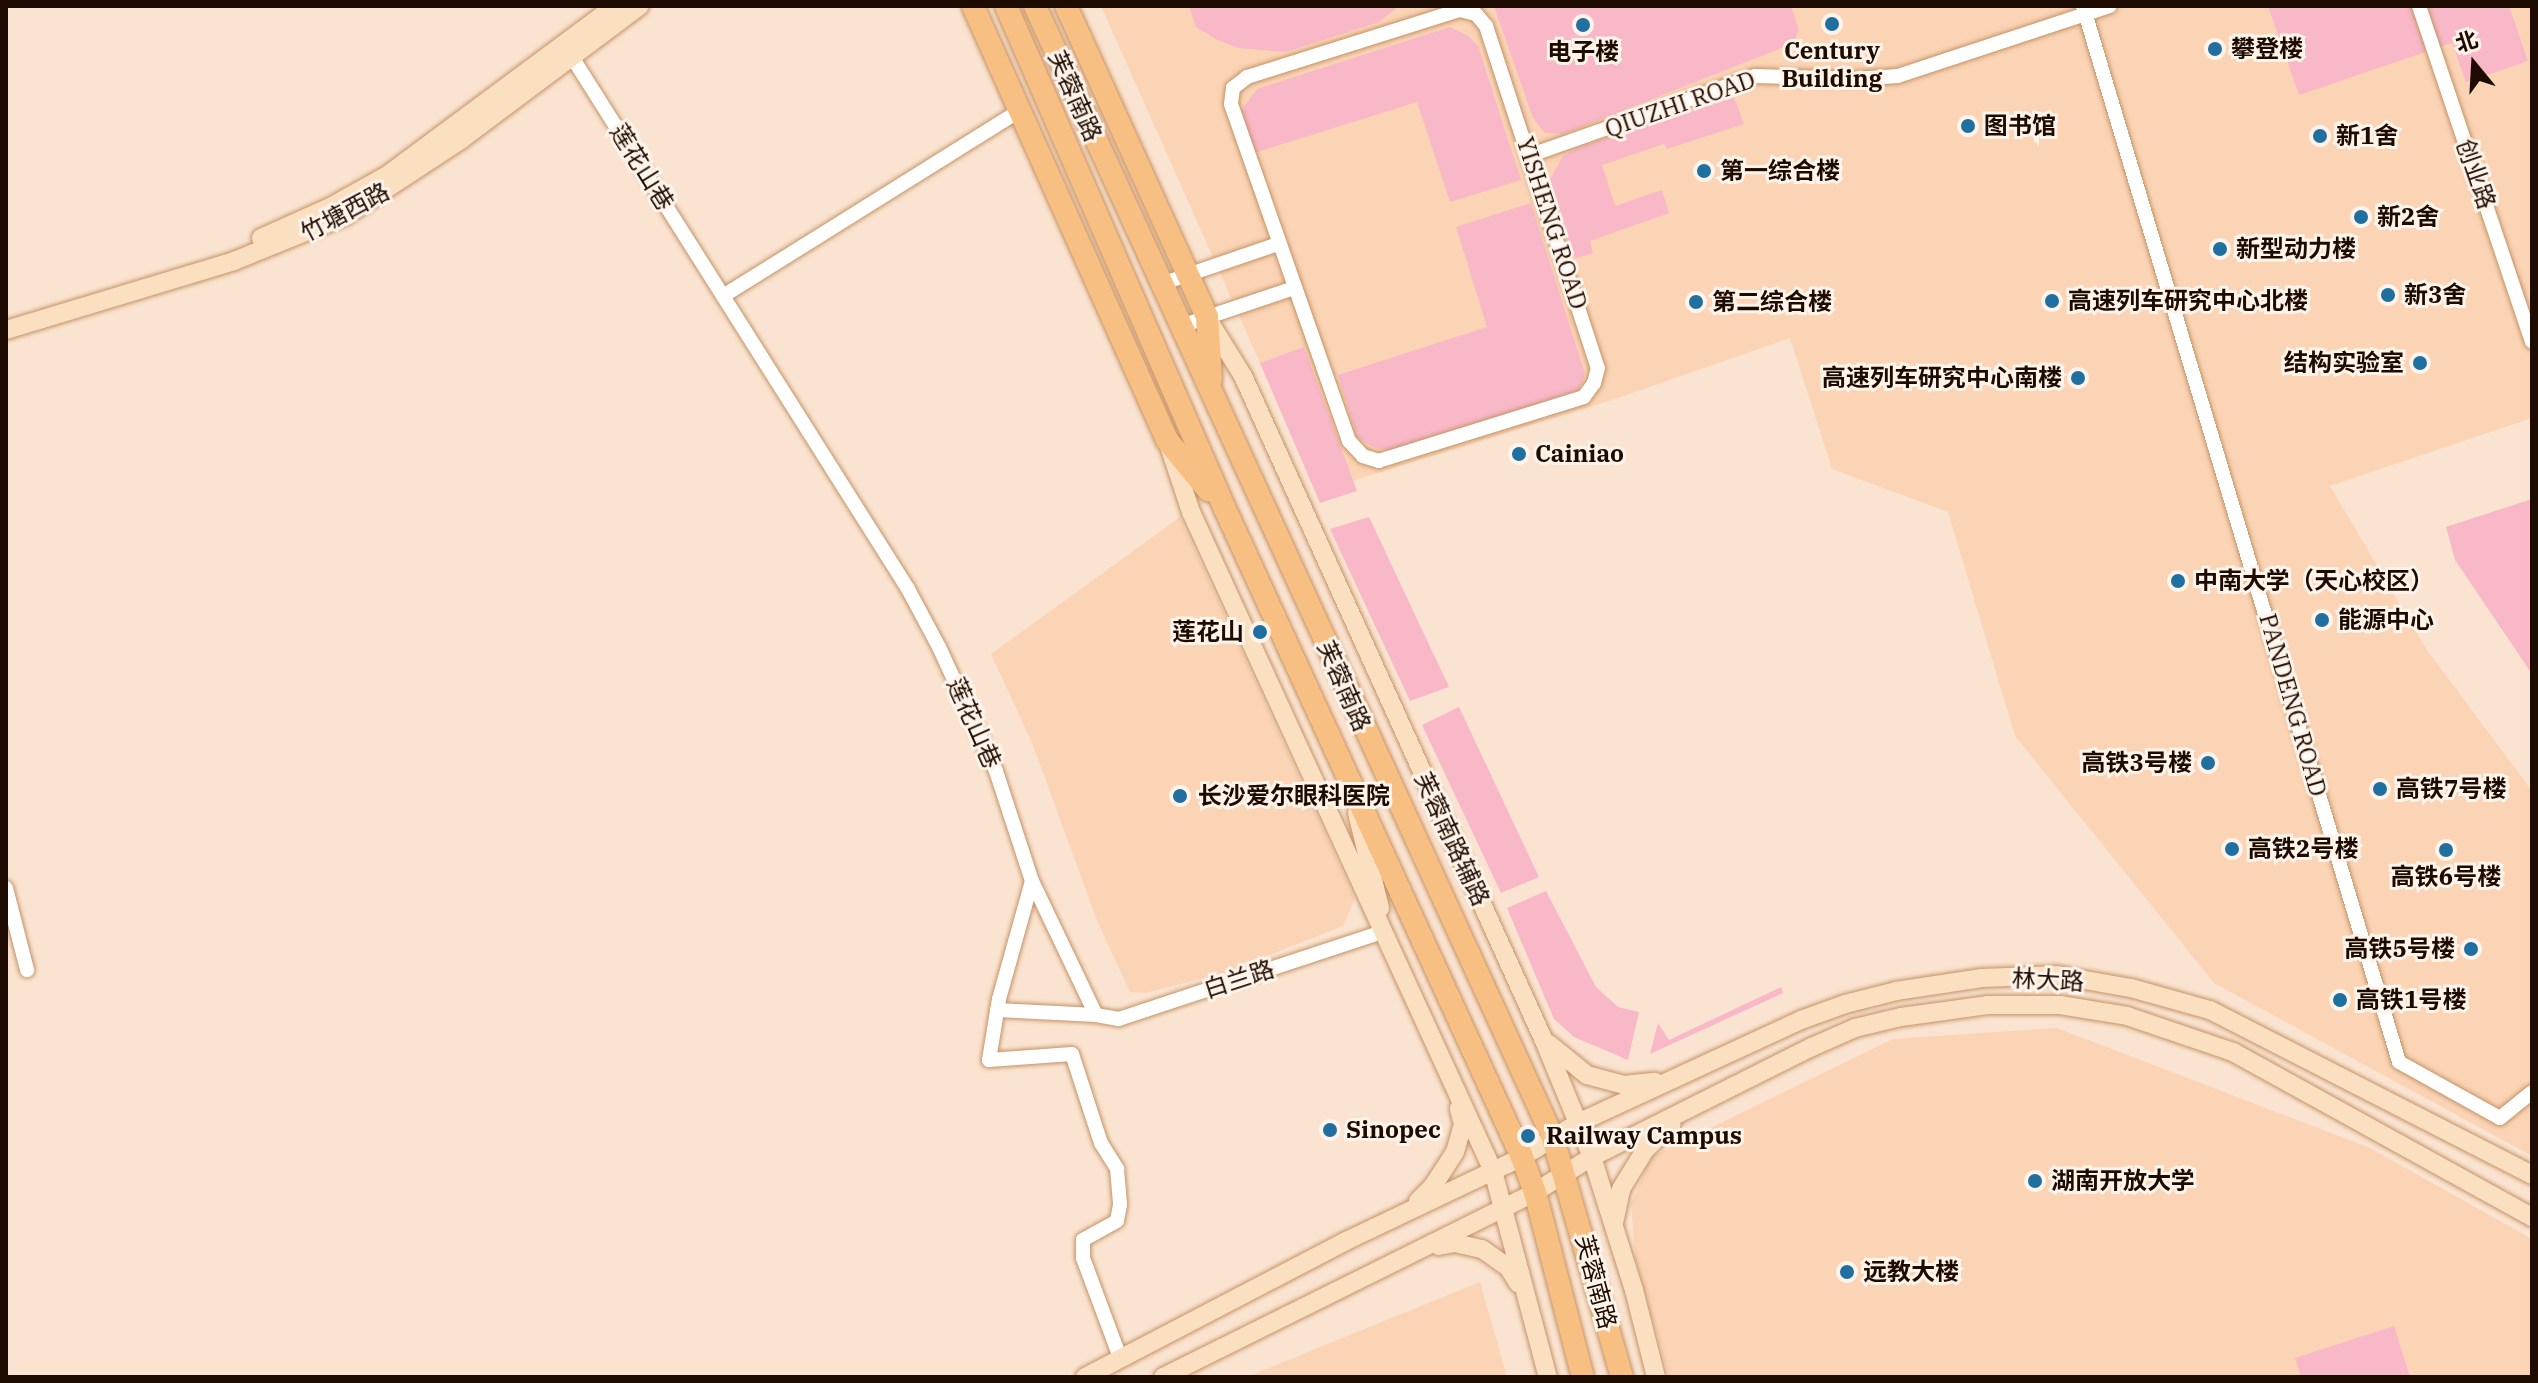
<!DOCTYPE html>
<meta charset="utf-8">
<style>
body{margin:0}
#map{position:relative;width:2538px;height:1383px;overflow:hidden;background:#fae4d1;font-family:"IBM Plex Serif","Noto Sans SC",serif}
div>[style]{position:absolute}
.built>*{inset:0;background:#fad4b5}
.green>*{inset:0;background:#f8b8c8}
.roads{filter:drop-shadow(0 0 2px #c69264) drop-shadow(0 0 2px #c69264)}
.street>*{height:14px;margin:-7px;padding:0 7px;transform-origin:7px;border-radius:7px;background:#fff}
.secondary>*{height:18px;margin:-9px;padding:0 9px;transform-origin:9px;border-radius:9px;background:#fbdfc1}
.primary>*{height:22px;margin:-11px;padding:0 11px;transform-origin:11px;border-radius:11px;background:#f8bf82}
.dots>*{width:22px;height:22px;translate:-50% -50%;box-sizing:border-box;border:4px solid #fff3ea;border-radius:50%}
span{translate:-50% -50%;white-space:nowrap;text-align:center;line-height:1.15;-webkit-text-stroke:6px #fff3ea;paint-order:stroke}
.poi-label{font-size:24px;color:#1d0b00;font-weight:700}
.left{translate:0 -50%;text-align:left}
.right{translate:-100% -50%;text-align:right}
.street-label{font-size:24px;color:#1d0b00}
.frame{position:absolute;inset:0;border:8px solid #1d0b00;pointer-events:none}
.north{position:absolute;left:2434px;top:24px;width:80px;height:80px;-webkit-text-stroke:6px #fff3ea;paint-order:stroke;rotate:342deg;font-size:22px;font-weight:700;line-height:32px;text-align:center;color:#1d0b00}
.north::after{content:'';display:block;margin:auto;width:28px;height:36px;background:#1d0b00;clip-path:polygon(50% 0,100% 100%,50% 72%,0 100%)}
</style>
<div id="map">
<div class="built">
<div style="clip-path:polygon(1101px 6px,2532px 6px,2532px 312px,2523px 315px,2532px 342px,2532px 418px,2330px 486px,2427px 650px,2532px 791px,2532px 1156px,2214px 983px,2015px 736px,1948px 512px,1832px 469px,1790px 338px,1618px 398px,1352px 481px,1304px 347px,1260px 363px)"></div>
<div style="clip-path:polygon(1180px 517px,1355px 898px,1343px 926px,1226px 972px,1146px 993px,1130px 992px,1098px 923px,1032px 743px,991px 654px)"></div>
<div style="clip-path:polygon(2057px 1028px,2370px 1148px,2532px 1239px,2532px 1377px,1669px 1377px,1635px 1257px,1631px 1204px,1651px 1157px,1893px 1039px)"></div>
<div style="clip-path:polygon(1480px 1282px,1507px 1377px,1247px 1377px)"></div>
</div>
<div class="green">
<div style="clip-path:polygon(1189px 6px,1399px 6px,1379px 22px,1286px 52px,1238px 48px,1218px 40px,1196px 27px)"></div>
<div style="clip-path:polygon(1494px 6px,1791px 6px,1799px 30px,1792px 44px,1563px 134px,1545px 133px,1533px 118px)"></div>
<div style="clip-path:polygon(2268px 6px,2509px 6px,2528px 61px,2466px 82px,2452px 43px,2299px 95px)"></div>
<div style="clip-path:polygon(1450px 27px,1468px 36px,1478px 46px,1521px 180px,1450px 202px,1417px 102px,1254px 153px,1241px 111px,1257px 89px)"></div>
<div style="clip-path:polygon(1734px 97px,1744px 124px,1667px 149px,1664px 144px,1602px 165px,1615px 206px,1662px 190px,1669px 213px,1590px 241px,1593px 253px,1577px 258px,1571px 254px,1549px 181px,1563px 156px,1577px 148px)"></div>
<div style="clip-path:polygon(1531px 203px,1585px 374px,1578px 392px,1393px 452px,1373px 447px,1357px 437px,1338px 375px,1487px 327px,1456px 227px)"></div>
<div style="clip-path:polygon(1304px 347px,1357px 491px,1320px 503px,1260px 363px)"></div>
<div style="clip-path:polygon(2532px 499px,2532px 674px,2455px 560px,2446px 527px)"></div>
<div style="clip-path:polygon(1369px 517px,1449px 687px,1410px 701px,1330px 529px)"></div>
<div style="clip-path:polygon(1459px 707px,1539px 877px,1501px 893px,1422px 725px)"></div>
<div style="clip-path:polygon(1546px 891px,1596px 987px,1618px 1007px,1639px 1012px,1628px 1060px,1574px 1037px,1554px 1019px,1507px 908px)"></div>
<div style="clip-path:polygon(1781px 987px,1783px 993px,1650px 1054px,1658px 1023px,1669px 1040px)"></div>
<div style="clip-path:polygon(2394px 1326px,2410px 1377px,2301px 1377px,2295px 1358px)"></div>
</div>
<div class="roads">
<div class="street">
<div style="left:2083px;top:6px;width:1102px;rotate:73.34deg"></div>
<div style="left:2399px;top:1062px;width:115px;rotate:29deg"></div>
<div style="left:2500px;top:1118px;width:41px;rotate:-39.1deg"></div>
<div style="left:2419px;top:6px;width:354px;rotate:71.4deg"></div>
<div style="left:1460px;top:10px;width:16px;rotate:14deg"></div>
<div style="left:1476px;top:14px;width:16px;rotate:50deg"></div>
<div style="left:1486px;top:26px;width:360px;rotate:71.9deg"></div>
<div style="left:1598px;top:368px;width:16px;rotate:105deg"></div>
<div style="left:1594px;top:383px;width:17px;rotate:126deg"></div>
<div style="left:1584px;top:397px;width:215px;rotate:162.7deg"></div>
<div style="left:1379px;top:461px;width:17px;rotate:-163deg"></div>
<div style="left:1363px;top:456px;width:21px;rotate:-133deg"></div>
<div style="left:1349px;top:441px;width:357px;rotate:-109.3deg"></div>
<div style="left:1231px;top:104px;width:16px;rotate:-83deg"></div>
<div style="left:1233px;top:88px;width:18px;rotate:-38deg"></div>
<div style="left:1247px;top:77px;width:223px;rotate:-17.5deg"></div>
<div style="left:572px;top:57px;width:629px;rotate:57.72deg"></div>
<div style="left:908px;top:589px;width:66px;rotate:61.9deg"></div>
<div style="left:939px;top:647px;width:136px;rotate:65.3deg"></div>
<div style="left:996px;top:771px;width:116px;rotate:71.9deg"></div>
<div style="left:1032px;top:881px;width:148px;rotate:64.5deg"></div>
<div style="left:1096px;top:1015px;width:99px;rotate:-177.1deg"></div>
<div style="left:1531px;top:155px;width:238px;rotate:-19.4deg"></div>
<div style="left:1755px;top:76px;width:100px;rotate:1.7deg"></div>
<div style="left:1855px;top:79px;width:43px;rotate:-4deg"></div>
<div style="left:1898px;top:76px;width:223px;rotate:-18.3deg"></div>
<div style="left:1161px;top:284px;width:124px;rotate:-18.9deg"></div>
<div style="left:723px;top:296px;width:351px;rotate:-32deg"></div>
<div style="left:1181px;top:326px;width:119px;rotate:-18.6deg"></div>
<div style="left:1032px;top:881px;width:123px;rotate:105.6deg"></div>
<div style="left:999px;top:999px;width:62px;rotate:99.3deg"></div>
<div style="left:989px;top:1060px;width:83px;rotate:-4.1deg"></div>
<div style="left:1072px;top:1054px;width:94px;rotate:72deg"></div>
<div style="left:1101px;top:1143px;width:31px;rotate:58deg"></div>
<div style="left:1117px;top:1169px;width:36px;rotate:85deg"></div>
<div style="left:1120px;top:1205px;width:16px;rotate:101deg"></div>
<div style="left:1117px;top:1221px;width:39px;rotate:151deg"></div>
<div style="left:1083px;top:1240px;width:18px;rotate:90deg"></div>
<div style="left:1083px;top:1258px;width:109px;rotate:69.6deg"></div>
<div style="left:6px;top:888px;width:85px;rotate:75.6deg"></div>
<div style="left:1096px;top:1015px;width:23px;rotate:10deg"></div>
<div style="left:1119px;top:1019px;width:277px;rotate:-18.3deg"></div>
</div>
<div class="secondary">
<div style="left:261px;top:238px;width:76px;rotate:-24.2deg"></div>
<div style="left:330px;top:207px;width:64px;rotate:-29deg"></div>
<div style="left:386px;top:176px;width:285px;rotate:-36.6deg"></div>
<div style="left:1207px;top:318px;width:68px;rotate:58.2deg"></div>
<div style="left:1243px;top:376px;width:732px;rotate:65.64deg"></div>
<div style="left:1545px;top:1043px;width:123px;rotate:67.6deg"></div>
<div style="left:1592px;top:1157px;width:139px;rotate:72.5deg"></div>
<div style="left:1634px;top:1290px;width:90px;rotate:75.8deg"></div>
<div style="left:6px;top:330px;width:238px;rotate:-16.8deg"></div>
<div style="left:234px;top:261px;width:120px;rotate:-22.1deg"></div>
<div style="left:345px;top:216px;width:140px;rotate:-33.3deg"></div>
<div style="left:462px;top:139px;width:222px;rotate:-36.8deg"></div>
<div style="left:1169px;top:446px;width:70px;rotate:71.6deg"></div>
<div style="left:1191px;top:512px;width:725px;rotate:65.38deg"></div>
<div style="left:1493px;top:1171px;width:213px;rotate:75.1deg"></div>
<div style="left:1357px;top:813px;width:98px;rotate:76.4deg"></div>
<div style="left:1549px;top:1044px;width:49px;rotate:39.2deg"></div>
<div style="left:1587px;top:1075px;width:38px;rotate:15deg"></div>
<div style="left:1624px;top:1085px;width:31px;rotate:-6deg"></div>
<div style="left:1418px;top:1201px;width:21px;rotate:-45deg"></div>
<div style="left:1433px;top:1186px;width:40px;rotate:-57.1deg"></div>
<div style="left:1455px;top:1152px;width:29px;rotate:-74deg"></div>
<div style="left:1463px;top:1124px;width:16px;rotate:-105deg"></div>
<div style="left:1614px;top:1223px;width:35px;rotate:-78deg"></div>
<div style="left:1621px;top:1189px;width:46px;rotate:-58.4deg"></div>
<div style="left:1645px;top:1150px;width:37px;rotate:-44deg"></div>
<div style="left:1439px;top:1246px;width:16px;rotate:-11deg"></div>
<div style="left:1455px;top:1243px;width:28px;rotate:13deg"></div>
<div style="left:1482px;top:1249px;width:32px;rotate:35deg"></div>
<div style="left:1508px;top:1267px;width:19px;rotate:58deg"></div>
<div style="left:1085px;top:1377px;width:294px;rotate:-27.5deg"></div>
<div style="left:1346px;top:1241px;width:195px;rotate:-25.5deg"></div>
<div style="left:1522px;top:1157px;width:66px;rotate:-31.3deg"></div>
<div style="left:1578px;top:1123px;width:246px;rotate:-24.8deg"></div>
<div style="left:1801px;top:1020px;width:47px;rotate:-20deg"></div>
<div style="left:1845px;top:1004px;width:53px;rotate:-14.3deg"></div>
<div style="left:1896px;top:991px;width:87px;rotate:-8.6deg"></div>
<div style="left:1982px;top:978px;width:75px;rotate:-2.3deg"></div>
<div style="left:2057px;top:975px;width:75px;rotate:10deg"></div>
<div style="left:2131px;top:988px;width:82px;rotate:15.6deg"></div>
<div style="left:2210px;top:1010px;width:362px;rotate:27.1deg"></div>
<div style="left:1163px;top:1377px;width:415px;rotate:-26.4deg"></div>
<div style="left:1535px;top:1192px;width:67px;rotate:-31.6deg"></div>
<div style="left:1592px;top:1157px;width:246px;rotate:-26.6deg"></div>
<div style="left:1812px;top:1047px;width:47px;rotate:-23.8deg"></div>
<div style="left:1855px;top:1028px;width:47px;rotate:-13.4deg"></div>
<div style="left:1901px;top:1017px;width:87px;rotate:-7.9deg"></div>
<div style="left:1987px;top:1005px;width:73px"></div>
<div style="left:2060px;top:1005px;width:68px;rotate:9.3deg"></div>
<div style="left:2127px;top:1016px;width:112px;rotate:18.8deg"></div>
<div style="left:2233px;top:1052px;width:342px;rotate:28.9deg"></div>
</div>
<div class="primary">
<div style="left:973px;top:6px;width:475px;rotate:65.9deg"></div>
<div style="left:1167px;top:440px;width:65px;rotate:50.6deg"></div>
<div style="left:1006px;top:6px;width:549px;rotate:66.47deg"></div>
<div style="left:1225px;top:509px;width:713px;rotate:65.38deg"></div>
<div style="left:1522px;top:1157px;width:37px;rotate:70deg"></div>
<div style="left:1535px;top:1192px;width:191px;rotate:75.5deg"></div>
<div style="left:1035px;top:6px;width:1245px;rotate:65.41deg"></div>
<div style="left:1553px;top:1138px;width:249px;rotate:73.9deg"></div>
<div style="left:1066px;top:6px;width:341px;rotate:65.6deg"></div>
<div style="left:1207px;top:317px;width:62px;rotate:86.3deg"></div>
</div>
</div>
<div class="dots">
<div style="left:1832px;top:24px;background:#206fa1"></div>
<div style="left:1583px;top:25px;background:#206fa1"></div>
<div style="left:2215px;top:49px;background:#206fa1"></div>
<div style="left:1968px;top:126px;background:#206fa1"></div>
<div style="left:2320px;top:136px;background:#206fa1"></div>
<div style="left:1704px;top:171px;background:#206fa1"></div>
<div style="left:2361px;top:217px;background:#206fa1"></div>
<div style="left:2220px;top:249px;background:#206fa1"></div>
<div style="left:2388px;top:295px;background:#206fa1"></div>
<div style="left:2052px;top:301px;background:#206fa1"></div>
<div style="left:1696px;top:302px;background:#206fa1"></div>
<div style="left:2420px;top:363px;background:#206fa1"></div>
<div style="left:2078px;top:378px;background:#206fa1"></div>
<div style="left:1519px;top:454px;background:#206fa1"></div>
<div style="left:2178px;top:581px;background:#206fa1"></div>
<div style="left:2322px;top:620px;background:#206fa1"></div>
<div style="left:1260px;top:632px;background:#206fa1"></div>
<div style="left:2208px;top:763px;background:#206fa1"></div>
<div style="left:2380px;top:789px;background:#206fa1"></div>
<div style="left:1180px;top:796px;background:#206fa1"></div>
<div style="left:2232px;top:849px;background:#206fa1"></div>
<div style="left:2446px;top:850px;background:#206fa1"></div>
<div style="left:2471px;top:949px;background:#206fa1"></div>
<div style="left:2340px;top:1000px;background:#206fa1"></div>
<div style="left:1330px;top:1130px;background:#206fa1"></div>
<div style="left:1528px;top:1136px;background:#206fa1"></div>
<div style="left:2035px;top:1181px;background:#206fa1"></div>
<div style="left:1847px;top:1272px;background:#206fa1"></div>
</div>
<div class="poi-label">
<span class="left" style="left:2231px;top:49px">攀登楼</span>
<span style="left:1832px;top:65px">Century<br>Building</span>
<span style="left:1583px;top:52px">电子楼</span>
<span class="left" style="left:1984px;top:126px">图书馆</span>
<span class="left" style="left:2336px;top:136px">新1舍</span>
<span class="left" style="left:1720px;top:171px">第一综合楼</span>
<span class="left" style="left:2377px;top:217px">新2舍</span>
<span class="left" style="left:2236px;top:249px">新型动力楼</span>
<span class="left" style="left:2404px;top:295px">新3舍</span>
<span class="left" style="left:2068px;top:301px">高速列车研究中心北楼</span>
<span class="left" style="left:1712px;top:302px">第二综合楼</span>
<span class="right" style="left:2404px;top:363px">结构实验室</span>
<span class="right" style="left:2062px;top:378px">高速列车研究中心南楼</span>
<span class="left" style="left:1535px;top:454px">Cainiao</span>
<span class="left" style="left:2194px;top:581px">中南大学（天心校区）</span>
<span class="left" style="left:2338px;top:620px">能源中心</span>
<span class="right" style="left:1244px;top:632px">莲花山</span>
<span class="right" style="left:2192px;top:763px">高铁3号楼</span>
<span class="left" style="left:2396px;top:789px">高铁7号楼</span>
<span class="left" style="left:1198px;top:796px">长沙爱尔眼科医院</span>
<span class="left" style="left:2248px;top:849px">高铁2号楼</span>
<span style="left:2446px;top:877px">高铁6号楼</span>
<span class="right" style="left:2455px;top:949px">高铁5号楼</span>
<span class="left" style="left:2356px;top:1000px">高铁1号楼</span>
<span class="left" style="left:1346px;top:1130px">Sinopec</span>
<span class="left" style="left:1546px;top:1136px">Railway Campus</span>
<span class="left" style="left:2051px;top:1181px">湖南开放大学</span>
<span class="left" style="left:1863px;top:1272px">远教大楼</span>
</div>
<div class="street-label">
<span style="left:1075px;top:96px;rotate:66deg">芙蓉南路</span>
<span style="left:1680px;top:104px;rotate:-19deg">QIUZHI ROAD</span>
<span style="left:642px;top:167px;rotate:58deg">莲花山巷</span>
<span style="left:2476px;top:174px;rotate:71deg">创业路</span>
<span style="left:345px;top:212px;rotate:-28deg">竹塘西路</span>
<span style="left:1552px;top:223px;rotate:72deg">YISHENG ROAD</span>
<span style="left:1344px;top:686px;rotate:66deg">芙蓉南路</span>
<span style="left:2293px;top:705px;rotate:74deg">PANDENG ROAD</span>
<span style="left:974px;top:723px;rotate:66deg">莲花山巷</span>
<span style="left:1452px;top:839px;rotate:65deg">芙蓉南路辅路</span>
<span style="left:1239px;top:979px;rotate:-18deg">白兰路</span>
<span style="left:2048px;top:980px;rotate:3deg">林大路</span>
<span style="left:1596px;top:1282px;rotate:75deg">芙蓉南路</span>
</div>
<div class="frame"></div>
<div class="north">北</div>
</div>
